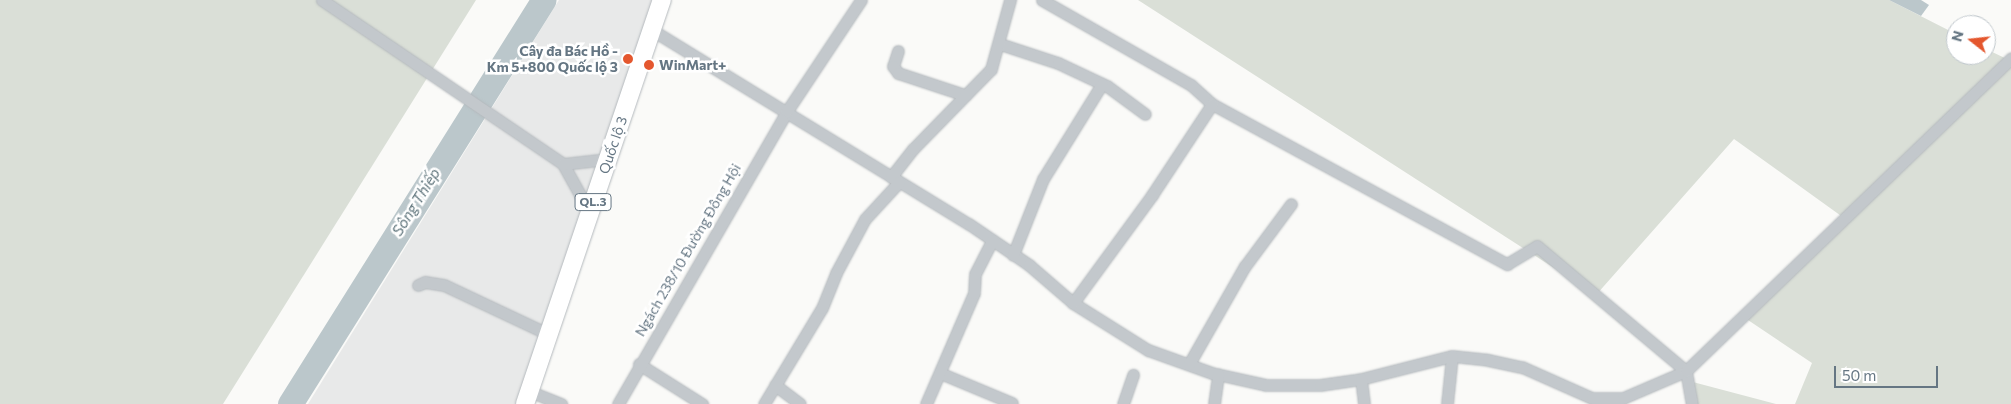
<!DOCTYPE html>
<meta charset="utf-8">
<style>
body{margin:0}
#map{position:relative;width:2011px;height:404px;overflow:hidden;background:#fafaf8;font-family:Commissioner,sans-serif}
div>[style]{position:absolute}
.built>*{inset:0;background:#e8e9e9}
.green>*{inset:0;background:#dadfd7}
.water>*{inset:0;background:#bbc7cb}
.river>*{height:25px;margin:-12.5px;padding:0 12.5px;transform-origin:12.5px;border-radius:12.5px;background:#bbc7cb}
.roads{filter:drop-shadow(0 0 1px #b4b9bd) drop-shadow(0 0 1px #b4b9bd)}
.minor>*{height:11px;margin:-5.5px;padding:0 5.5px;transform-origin:5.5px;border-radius:5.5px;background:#c3c8cc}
.trunk>*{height:18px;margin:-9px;padding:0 9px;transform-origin:9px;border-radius:9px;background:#fff}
.dots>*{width:14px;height:14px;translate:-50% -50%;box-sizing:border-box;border:2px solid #fff;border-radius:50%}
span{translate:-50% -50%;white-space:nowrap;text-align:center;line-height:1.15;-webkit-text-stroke:5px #fff;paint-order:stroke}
.shield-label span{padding:1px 4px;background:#fff;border:1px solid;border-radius:4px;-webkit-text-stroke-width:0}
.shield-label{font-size:12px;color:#657683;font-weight:700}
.poi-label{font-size:14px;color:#657683;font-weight:700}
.right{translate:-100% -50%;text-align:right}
.left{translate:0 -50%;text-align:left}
.street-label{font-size:14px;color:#657683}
.water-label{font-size:15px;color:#60757c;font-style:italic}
.north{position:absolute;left:1946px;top:15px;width:50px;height:50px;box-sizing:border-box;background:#fff;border:1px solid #c1c8cd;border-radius:50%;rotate:286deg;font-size:14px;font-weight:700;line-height:20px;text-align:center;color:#657683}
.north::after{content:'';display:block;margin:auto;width:18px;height:22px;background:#e4572e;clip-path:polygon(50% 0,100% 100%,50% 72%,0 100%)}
.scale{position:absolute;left:1834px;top:366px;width:104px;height:22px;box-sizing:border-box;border:2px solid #657683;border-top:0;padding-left:6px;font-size:15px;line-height:18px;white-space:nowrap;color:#657683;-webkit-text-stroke:4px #fff;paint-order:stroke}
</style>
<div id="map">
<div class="built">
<div style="clip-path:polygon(559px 0,660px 0,525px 404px,308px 404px)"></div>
</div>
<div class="green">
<div style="clip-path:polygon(0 0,476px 0,223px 404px,0 404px)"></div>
<div style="clip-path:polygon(1138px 0,1889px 0,1956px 34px,1956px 55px,1986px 55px,1986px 49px,2011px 61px,2011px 404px,1795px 404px,1812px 363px,1742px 316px,1844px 218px,1734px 139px,1596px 295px)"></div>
<div style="clip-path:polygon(1689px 381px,1776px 404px,1689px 404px)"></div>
</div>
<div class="water">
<div style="clip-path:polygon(1889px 0,1921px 0,1929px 5px,1921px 16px)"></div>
</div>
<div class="river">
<div style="left:290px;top:404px;width:477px;rotate:-57.9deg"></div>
</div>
<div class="roads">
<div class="minor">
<div style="left:322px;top:0;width:292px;rotate:34.2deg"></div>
<div style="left:563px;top:164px;width:56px;rotate:61.1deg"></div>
<div style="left:1042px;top:0;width:172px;rotate:29.7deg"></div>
<div style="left:1191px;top:85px;width:28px;rotate:42deg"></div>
<div style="left:1212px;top:104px;width:336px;rotate:28.5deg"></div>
<div style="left:1507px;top:264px;width:35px;rotate:-31deg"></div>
<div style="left:1537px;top:246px;width:194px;rotate:40deg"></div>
<div style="left:1686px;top:371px;width:34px;rotate:80deg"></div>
<div style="left:652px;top:30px;width:372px;rotate:31.5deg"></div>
<div style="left:969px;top:224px;width:73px;rotate:34.3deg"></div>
<div style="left:1029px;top:265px;width:58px;rotate:40.8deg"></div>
<div style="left:1073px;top:303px;width:89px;rotate:32.1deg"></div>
<div style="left:1148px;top:350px;width:68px;rotate:19.8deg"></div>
<div style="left:1212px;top:373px;width:55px;rotate:12.5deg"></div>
<div style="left:1266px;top:385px;width:54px"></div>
<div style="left:1320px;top:385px;width:41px;rotate:-8.3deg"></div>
<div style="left:1361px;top:379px;width:94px;rotate:-14.2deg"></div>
<div style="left:1452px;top:356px;width:36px;rotate:6deg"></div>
<div style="left:1488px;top:360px;width:35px;rotate:12deg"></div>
<div style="left:1522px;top:367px;width:77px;rotate:23.9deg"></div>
<div style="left:1592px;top:398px;width:31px"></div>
<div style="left:1623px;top:398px;width:69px;rotate:-23.2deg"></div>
<div style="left:1686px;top:371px;width:451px;rotate:-43.9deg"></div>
<div style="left:1000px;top:44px;width:61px;rotate:18.1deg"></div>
<div style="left:1058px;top:63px;width:54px;rotate:25.1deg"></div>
<div style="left:1107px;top:86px;width:47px;rotate:36.4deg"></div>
<div style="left:898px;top:51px;width:16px;rotate:108deg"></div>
<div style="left:893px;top:66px;width:9px;rotate:54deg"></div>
<div style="left:898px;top:73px;width:71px;rotate:18.2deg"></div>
<div style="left:563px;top:164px;width:45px;rotate:-6.3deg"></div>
<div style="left:891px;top:177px;width:36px;rotate:-52deg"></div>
<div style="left:913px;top:149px;width:112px;rotate:-45.7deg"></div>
<div style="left:991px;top:69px;width:72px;rotate:-74.6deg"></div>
<div style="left:1013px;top:255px;width:82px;rotate:-68.5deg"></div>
<div style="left:1043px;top:179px;width:112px;rotate:-58.2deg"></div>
<div style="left:418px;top:285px;width:8px;rotate:-23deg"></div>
<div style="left:425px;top:282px;width:19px;rotate:9deg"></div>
<div style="left:444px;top:285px;width:115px;rotate:25.2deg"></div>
<div style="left:1073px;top:303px;width:134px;rotate:-53.8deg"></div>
<div style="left:1152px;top:195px;width:109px;rotate:-56.6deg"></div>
<div style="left:639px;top:364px;width:75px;rotate:32.4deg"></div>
<div style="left:1189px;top:364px;width:113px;rotate:-60.3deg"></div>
<div style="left:1245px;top:266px;width:77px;rotate:-53.4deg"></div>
<div style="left:940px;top:373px;width:78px;rotate:22.6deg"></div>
<div style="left:1361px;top:379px;width:25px;rotate:83deg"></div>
<div style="left:775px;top:385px;width:31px;rotate:37deg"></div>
<div style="left:529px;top:391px;width:35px;rotate:22deg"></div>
<div style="left:618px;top:404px;width:338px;rotate:-60deg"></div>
<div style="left:787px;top:111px;width:133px;rotate:-56.3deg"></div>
<div style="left:764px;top:404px;width:112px;rotate:-58.9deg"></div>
<div style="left:822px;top:308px;width:38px;rotate:-68deg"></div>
<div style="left:836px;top:273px;width:61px;rotate:-61.8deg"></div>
<div style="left:865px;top:219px;width:50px;rotate:-47.4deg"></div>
<div style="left:926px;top:404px;width:121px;rotate:-66.6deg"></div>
<div style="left:974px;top:293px;width:19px;rotate:-87deg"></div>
<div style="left:975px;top:274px;width:38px;rotate:-63deg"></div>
<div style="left:1123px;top:404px;width:31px;rotate:-71deg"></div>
<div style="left:1214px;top:404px;width:30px;rotate:-82deg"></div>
<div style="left:1447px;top:404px;width:48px;rotate:-84.1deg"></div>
</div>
<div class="trunk">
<div style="left:525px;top:404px;width:427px;rotate:-71.3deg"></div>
</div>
</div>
<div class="dots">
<div style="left:628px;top:59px;background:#e4572e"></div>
<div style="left:649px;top:65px;background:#e4572e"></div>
</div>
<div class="shield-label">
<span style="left:593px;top:202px">QL.3</span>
</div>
<div class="poi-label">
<span class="right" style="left:618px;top:59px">Cây đa Bác Hồ -<br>Km 5+800 Quốc lộ 3</span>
<span class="left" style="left:659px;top:65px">WinMart+</span>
</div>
<div class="street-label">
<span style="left:613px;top:145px;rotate:-71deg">Quốc lộ 3</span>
<span style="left:688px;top:250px;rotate:-60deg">Ngách 238/10 Đường Đông Hội</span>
</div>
<div class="water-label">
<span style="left:416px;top:202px;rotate:-58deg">Sông Thiếp</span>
</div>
<div class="north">N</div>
<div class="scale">50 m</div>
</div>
